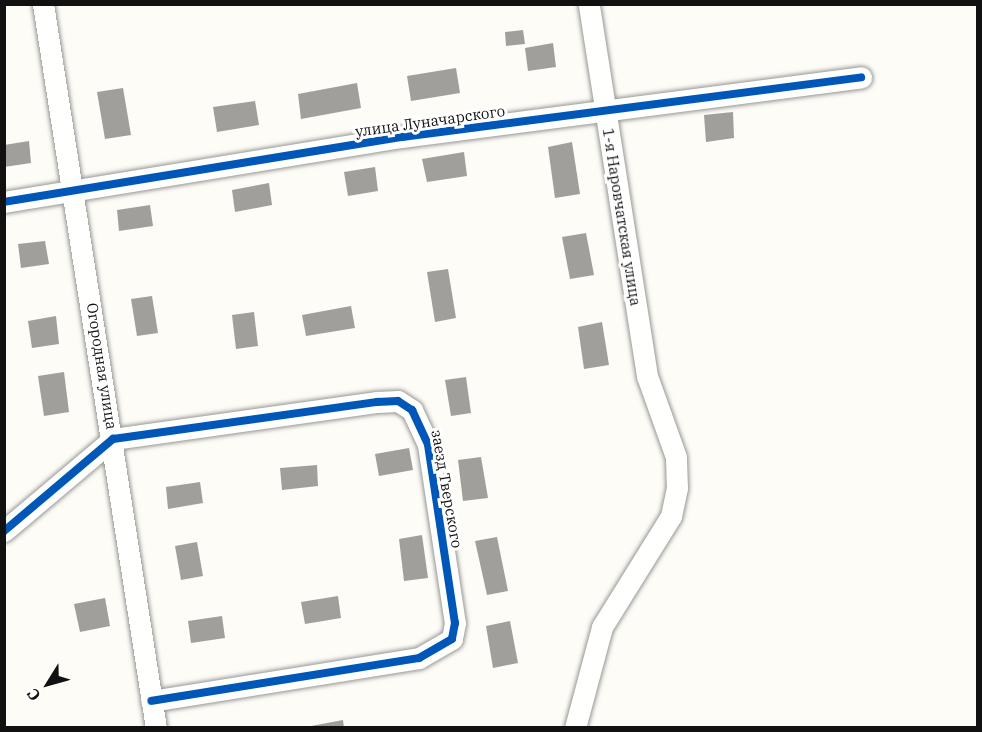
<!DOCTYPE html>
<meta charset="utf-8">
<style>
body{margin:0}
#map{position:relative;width:982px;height:732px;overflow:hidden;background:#fdfcf7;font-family:"IBM Plex Serif",serif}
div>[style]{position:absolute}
.building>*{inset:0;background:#a19f9c}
.roads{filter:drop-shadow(0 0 2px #979795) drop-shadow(0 0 2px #979795)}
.minor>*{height:21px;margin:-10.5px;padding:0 10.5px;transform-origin:10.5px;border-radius:10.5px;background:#fffffe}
.cycleway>*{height:8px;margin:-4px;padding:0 4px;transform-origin:4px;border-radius:4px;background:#0057b8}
span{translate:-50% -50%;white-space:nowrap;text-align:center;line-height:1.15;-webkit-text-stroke:6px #fff;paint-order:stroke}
.street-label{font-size:15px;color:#111}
.frame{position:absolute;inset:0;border:6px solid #111;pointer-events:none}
.north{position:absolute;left:18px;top:654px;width:60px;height:60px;-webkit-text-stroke:4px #fff;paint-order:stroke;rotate:233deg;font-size:16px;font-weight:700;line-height:24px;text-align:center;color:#111}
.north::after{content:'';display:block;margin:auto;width:21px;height:27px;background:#111;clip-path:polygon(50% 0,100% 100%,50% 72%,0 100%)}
</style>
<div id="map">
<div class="building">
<div style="clip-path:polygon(523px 30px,525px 44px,506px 46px,505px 32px)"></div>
<div style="clip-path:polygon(553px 43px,556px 67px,528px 71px,525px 48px)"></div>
<div style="clip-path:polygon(456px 68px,460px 93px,411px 101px,407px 76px)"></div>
<div style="clip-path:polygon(357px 83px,361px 108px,301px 119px,298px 94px)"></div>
<div style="clip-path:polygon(123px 88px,131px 135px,105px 139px,97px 92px)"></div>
<div style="clip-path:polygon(255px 101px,259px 125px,217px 132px,213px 107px)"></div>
<div style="clip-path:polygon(733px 112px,734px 138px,706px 142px,704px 115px)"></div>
<div style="clip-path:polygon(29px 141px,31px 163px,4px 167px,4px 145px)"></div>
<div style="clip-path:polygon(572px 142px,580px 194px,555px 198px,548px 147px)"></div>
<div style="clip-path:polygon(464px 152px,467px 176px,427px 182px,422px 159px)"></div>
<div style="clip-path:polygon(375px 167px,378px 191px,348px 196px,344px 172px)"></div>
<div style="clip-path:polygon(269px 183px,272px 205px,235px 212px,232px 190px)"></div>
<div style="clip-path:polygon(150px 205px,153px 226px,119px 231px,117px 210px)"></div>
<div style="clip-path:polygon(586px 233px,594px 275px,570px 279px,562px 237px)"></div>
<div style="clip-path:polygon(45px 241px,49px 264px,21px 268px,18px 244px)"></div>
<div style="clip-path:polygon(448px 269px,456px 318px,435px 322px,427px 272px)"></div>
<div style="clip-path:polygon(152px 296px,158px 333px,137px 336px,131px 299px)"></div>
<div style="clip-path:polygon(351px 306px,355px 328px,306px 336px,302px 315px)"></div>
<div style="clip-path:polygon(254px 312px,258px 346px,236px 349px,232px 315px)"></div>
<div style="clip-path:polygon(56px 316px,59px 344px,32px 348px,28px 321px)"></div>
<div style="clip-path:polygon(602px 322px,609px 365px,584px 369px,578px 327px)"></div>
<div style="clip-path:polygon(64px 372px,69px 412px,44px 416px,38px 376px)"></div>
<div style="clip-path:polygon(466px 377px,471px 413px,451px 416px,445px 380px)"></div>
<div style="clip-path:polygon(409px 448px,413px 470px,379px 476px,375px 454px)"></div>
<div style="clip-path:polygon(481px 457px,488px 498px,463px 501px,458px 460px)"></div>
<div style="clip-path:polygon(317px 465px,318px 486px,282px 490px,280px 468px)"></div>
<div style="clip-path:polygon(200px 482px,203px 503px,168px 509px,166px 487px)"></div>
<div style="clip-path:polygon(422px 535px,428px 578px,404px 581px,399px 539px)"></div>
<div style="clip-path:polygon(497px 537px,508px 591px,487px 595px,475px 541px)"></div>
<div style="clip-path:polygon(197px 542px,203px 576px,181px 580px,175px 546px)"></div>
<div style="clip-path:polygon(338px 596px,341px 618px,305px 624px,301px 602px)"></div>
<div style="clip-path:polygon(105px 598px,110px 626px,80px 632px,74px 604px)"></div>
<div style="clip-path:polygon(222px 616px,225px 638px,191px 643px,188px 621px)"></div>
<div style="clip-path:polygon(510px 621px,518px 663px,493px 668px,486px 626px)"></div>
<div style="clip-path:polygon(343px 720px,344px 728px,311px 728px,311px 726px)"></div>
</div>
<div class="roads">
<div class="minor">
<div style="left:43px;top:4px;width:733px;rotate:81.13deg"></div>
<div style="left:4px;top:202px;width:403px;rotate:-9.3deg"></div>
<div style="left:402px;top:137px;width:463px;rotate:-7.4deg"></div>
<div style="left:4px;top:531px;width:143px;rotate:-40.2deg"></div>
<div style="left:113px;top:439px;width:267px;rotate:-8deg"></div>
<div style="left:377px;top:402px;width:21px;rotate:-3deg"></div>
<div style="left:398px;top:401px;width:17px;rotate:33deg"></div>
<div style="left:412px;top:410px;width:38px;rotate:65deg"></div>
<div style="left:428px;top:445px;width:180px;rotate:81.4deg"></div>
<div style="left:455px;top:623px;width:16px;rotate:101deg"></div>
<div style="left:452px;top:639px;width:38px;rotate:150deg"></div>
<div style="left:419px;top:658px;width:271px;rotate:170.9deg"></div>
<div style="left:575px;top:728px;width:105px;rotate:-75deg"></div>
<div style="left:602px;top:627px;width:131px;rotate:-58.1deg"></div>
<div style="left:671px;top:516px;width:29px;rotate:-78deg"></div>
<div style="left:677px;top:488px;width:31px;rotate:-92deg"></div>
<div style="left:676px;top:457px;width:86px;rotate:-109.7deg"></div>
<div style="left:647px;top:376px;width:376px;rotate:-98.9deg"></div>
</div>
</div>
<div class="cycleway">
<div style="left:4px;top:202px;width:403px;rotate:-9.3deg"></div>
<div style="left:402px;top:137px;width:463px;rotate:-7.4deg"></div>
<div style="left:4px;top:531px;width:143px;rotate:-40.2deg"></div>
<div style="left:113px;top:439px;width:267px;rotate:-8deg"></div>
<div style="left:377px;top:402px;width:21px;rotate:-3deg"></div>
<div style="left:398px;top:401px;width:17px;rotate:33deg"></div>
<div style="left:412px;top:410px;width:38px;rotate:65deg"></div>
<div style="left:428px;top:445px;width:180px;rotate:81.4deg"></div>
<div style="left:455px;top:623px;width:16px;rotate:101deg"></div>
<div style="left:452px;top:639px;width:38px;rotate:150deg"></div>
<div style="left:419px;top:658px;width:271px;rotate:170.9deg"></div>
</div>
<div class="street-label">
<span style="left:430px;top:121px;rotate:-8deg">улица Луначарского</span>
<span style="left:622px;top:217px;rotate:81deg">1-я Наровчатская улица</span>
<span style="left:102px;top:366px;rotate:81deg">Огородная улица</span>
<span style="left:447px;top:489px;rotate:80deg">заезд Тверского</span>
</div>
<div class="frame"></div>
<div class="north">С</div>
</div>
